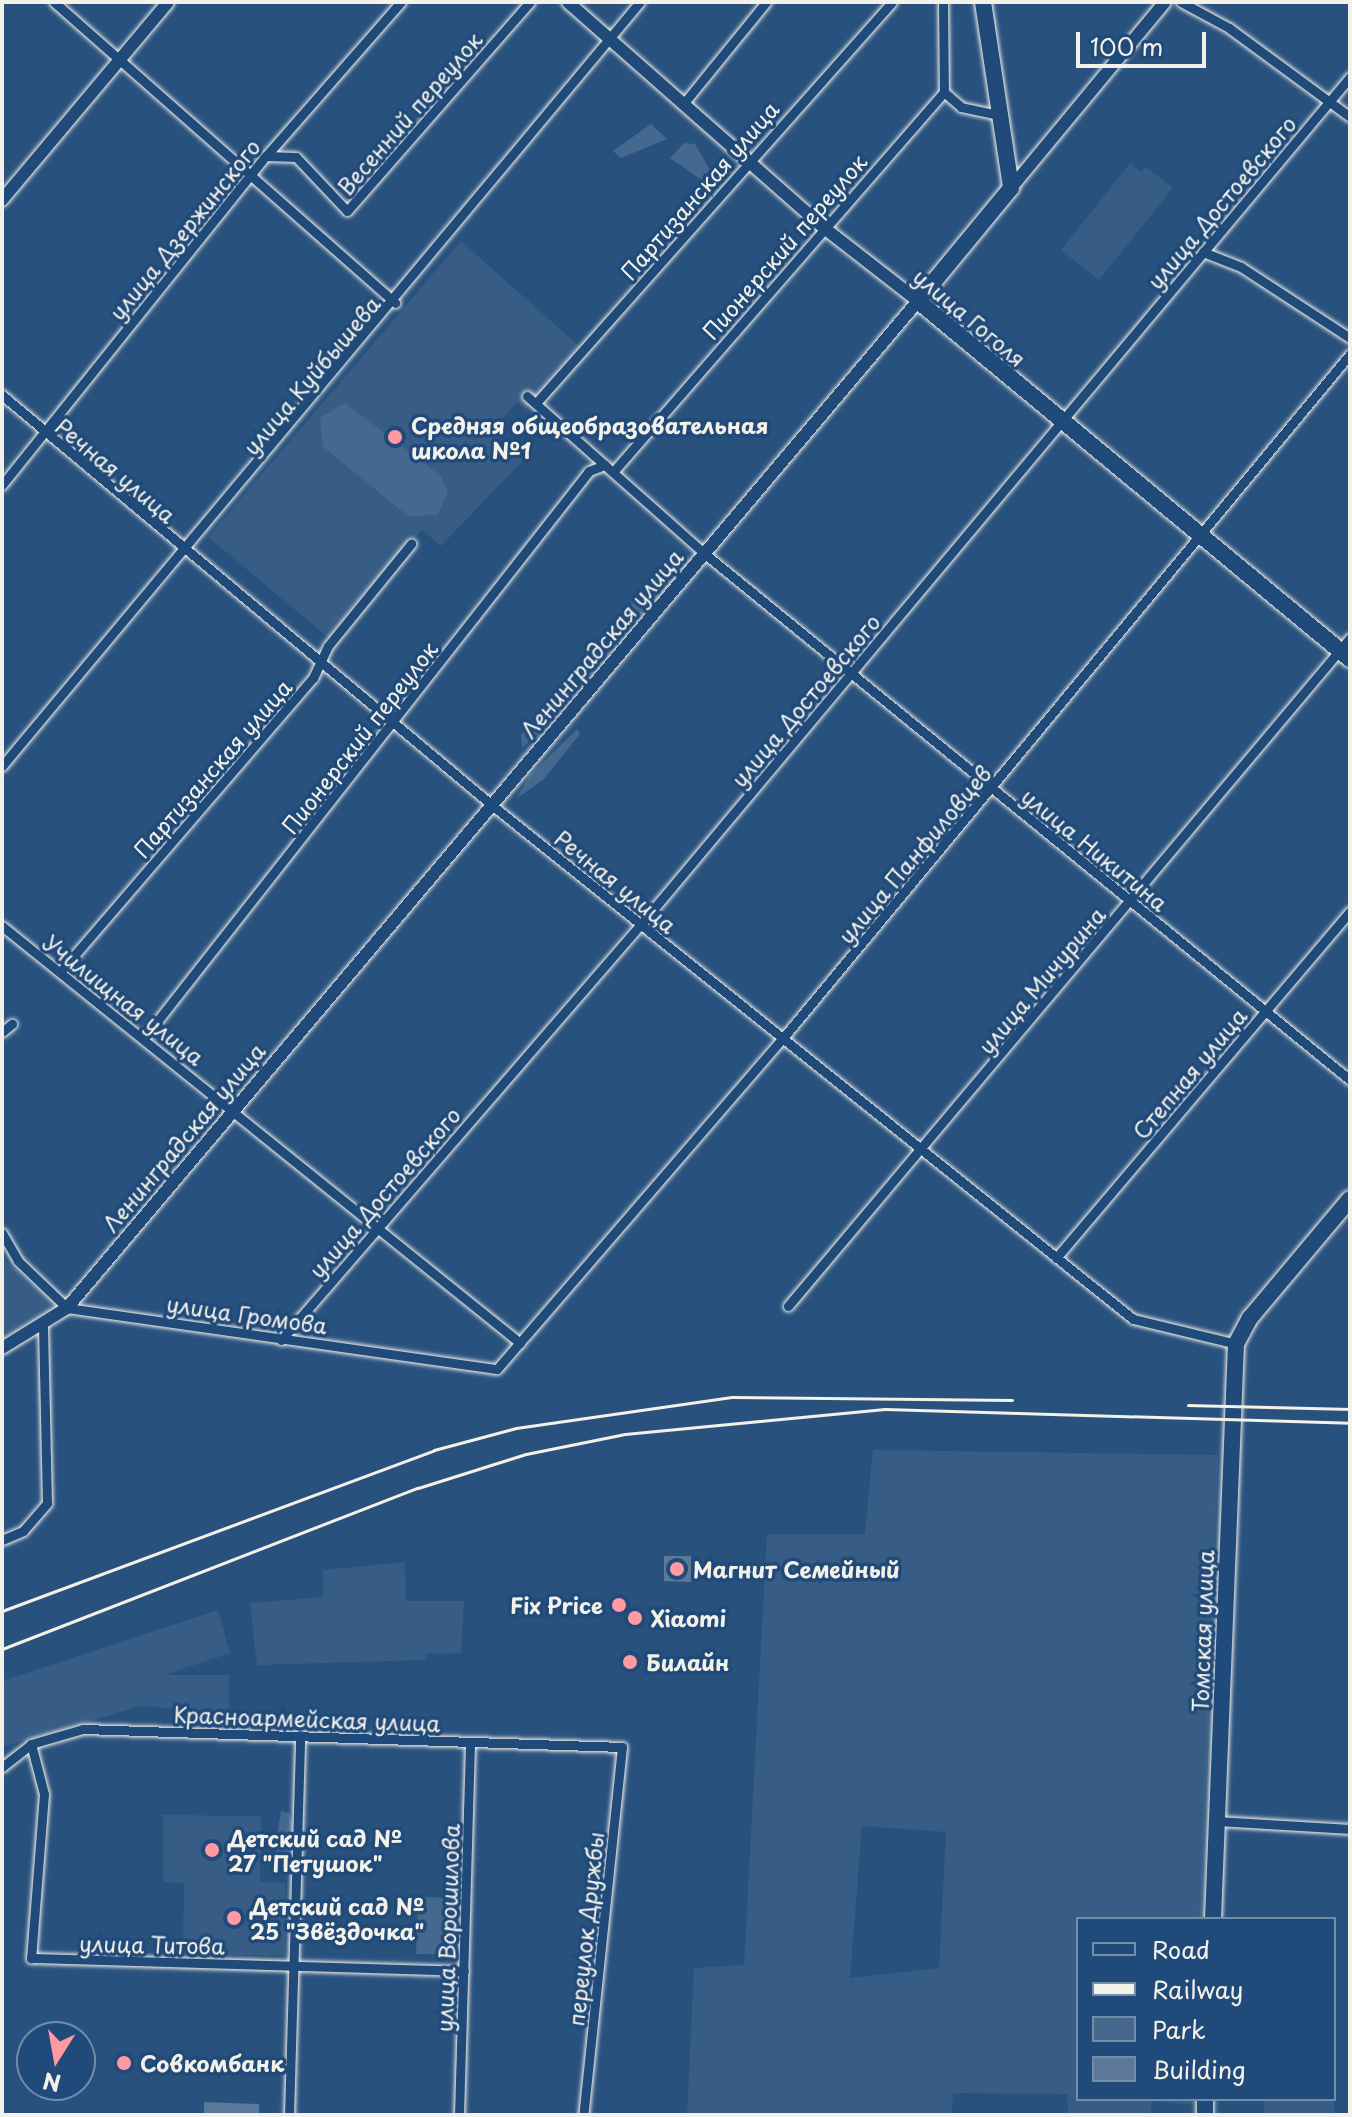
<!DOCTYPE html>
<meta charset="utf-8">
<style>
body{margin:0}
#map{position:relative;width:1352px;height:2117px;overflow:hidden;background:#28517e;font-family:"Playpen Sans",sans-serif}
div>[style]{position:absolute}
.built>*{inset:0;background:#375d86}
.green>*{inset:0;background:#45688e}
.building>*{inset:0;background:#5b7899}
.roads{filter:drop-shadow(0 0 2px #f4f1e8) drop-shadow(0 0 2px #f4f1e8)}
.minor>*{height:9px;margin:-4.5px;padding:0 4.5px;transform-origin:4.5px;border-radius:4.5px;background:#1f4a7a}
.tertiary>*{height:12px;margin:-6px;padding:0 6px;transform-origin:6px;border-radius:6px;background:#1f4a7a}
.primary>*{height:16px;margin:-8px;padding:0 8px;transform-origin:8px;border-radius:8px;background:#1f4a7a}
.rail>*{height:3px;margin:-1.5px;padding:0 1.5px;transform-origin:1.5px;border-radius:1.5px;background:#f4f1e8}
.dots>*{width:22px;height:22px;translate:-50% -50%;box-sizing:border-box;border:4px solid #1f4a7a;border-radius:50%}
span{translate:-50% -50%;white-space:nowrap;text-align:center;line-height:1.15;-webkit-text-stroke:7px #1f4a7a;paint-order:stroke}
.street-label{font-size:22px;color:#f4f1e8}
.poi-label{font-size:22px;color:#f4f1e8;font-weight:700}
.left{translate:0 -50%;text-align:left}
.right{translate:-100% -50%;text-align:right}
.frame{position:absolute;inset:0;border:4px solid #f4f1e8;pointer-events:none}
.legend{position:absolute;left:1076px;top:1917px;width:260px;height:184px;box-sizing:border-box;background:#1f4a7a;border:2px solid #748da6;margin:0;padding:10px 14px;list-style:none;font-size:24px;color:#f4f1e8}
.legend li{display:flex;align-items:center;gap:16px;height:40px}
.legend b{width:40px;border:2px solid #748da6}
.north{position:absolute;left:16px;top:2021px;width:80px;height:80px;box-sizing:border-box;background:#1f4a7a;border:2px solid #748da6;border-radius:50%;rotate:191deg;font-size:22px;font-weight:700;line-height:32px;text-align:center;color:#f4f1e8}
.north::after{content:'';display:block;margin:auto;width:28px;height:36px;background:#ff9aa2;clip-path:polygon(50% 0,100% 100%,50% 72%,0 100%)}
.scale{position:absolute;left:1076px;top:32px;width:130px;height:36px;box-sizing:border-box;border:4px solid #f4f1e8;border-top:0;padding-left:10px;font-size:24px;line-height:28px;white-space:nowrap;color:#f4f1e8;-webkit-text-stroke:6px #1f4a7a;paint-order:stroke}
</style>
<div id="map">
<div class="built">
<div style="clip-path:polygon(1130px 163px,1141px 172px,1146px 167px,1173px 188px,1099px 280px,1061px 250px)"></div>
<div style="clip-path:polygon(461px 241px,580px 347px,526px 409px,517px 402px,492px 432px,510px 449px,515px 443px,529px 454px,441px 546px,422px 530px,329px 638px,208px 537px)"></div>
<div style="clip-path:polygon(2px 1251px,6px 1262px,52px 1300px,54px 1310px,2px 1340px)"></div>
<div style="clip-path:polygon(evenodd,873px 1450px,1218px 1455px,1201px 1919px,1078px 1919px,1078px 2099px,1194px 2099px,1194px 2105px,1152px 2101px,1151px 2112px,1141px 2115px,1068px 2115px,1067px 2094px,953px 2093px,952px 2115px,687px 2115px,694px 1968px,744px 1965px,767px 1534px,865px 1534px,873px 1450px,862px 1826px,946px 1832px,939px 1968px,850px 1978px,862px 1826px)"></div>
<div style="clip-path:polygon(405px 1562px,406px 1601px,464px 1601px,461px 1653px,426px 1654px,425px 1660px,257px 1665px,250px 1603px,323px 1597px,323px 1570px)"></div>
<div style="clip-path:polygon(218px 1610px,230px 1653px,164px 1675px,229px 1675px,229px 1713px,141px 1706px,2px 1747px,2px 1681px)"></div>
<div style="clip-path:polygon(163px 1815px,261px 1816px,260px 1882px,285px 1883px,285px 1955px,183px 1954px,184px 1883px,163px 1882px)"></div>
<div style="clip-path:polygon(1334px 2000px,1334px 2115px,1264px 2115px,1264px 2099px,1334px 2099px)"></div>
</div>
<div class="green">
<div style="clip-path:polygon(651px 124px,667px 139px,621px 158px,613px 151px)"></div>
<div style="clip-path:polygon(684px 143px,695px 144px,718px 184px,710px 186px,670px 158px)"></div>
<div style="clip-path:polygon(345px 403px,441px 476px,448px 493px,437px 515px,408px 516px,323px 447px,320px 418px)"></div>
<div style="clip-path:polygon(677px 555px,685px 553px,691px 562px,645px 613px,627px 619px,632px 601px)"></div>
<div style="clip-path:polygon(544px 706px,551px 707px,546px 726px,522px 748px,521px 735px)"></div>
<div style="clip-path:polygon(577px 729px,580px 734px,544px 779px,516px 799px,529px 776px)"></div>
<div style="clip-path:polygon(281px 1811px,289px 1813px,293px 1824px,287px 1868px,275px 1850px)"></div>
<div style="clip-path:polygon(418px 1897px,454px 1898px,452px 1955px,416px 1954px)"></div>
</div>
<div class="building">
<div style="clip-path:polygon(664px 1556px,691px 1556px,691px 1582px,664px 1581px)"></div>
<div style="clip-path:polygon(204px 2102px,259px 2104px,259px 2115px,204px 2115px)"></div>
</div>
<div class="roads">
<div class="minor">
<div style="left:54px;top:2px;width:455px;rotate:41.4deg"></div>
<div style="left:943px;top:2px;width:90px;rotate:89.4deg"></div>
<div style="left:1181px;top:2px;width:55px;rotate:28.4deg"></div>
<div style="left:1229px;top:28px;width:150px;rotate:36.3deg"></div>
<div style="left:684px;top:103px;width:130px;rotate:-50.9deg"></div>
<div style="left:266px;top:156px;width:30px;rotate:2deg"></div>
<div style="left:296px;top:157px;width:74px;rotate:46.6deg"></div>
<div style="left:347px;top:211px;width:278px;rotate:-48.8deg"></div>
<div style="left:1203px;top:252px;width:41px;rotate:21.5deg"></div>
<div style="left:1241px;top:267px;width:130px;rotate:33.1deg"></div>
<div style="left:2px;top:395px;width:640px;rotate:39.93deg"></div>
<div style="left:493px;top:806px;width:820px;rotate:38.71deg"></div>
<div style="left:1133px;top:1319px;width:106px;rotate:13.6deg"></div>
<div style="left:527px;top:396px;width:238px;rotate:41.6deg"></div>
<div style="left:705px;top:554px;width:832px;rotate:39.2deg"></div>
<div style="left:536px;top:403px;width:536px;rotate:-48.4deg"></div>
<div style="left:613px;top:472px;width:504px;rotate:-48.94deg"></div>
<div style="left:944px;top:92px;width:23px;rotate:41deg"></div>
<div style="left:961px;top:107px;width:38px;rotate:12deg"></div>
<div style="left:2px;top:485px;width:422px;rotate:-51.3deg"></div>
<div style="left:266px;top:156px;width:205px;rotate:-48.8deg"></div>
<div style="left:2px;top:766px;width:995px;rotate:-50.14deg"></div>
<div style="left:2px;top:926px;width:665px;rotate:38.83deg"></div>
<div style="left:60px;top:972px;width:388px;rotate:-49.3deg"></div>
<div style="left:313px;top:678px;width:35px;rotate:-65deg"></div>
<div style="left:328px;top:646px;width:132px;rotate:-50.9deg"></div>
<div style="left:2px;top:1032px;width:13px;rotate:-39deg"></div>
<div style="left:144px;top:1038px;width:721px;rotate:-51.87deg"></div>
<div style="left:589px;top:471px;width:17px;rotate:-21deg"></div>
<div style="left:2px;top:1233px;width:32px;rotate:60deg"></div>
<div style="left:18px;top:1261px;width:68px;rotate:43.8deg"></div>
<div style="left:67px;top:1308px;width:434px;rotate:8.1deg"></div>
<div style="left:497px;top:1369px;width:437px;rotate:-49.2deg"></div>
<div style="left:783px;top:1038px;width:888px;rotate:-50.34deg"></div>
<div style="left:1056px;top:1258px;width:455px;rotate:-49.7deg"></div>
<div style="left:788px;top:1306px;width:873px;rotate:-49.93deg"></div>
<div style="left:281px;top:1340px;width:550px;rotate:-49.13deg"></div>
<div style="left:641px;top:924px;width:1105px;rotate:-50.07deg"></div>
<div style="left:2px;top:1540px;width:23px;rotate:-23deg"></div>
<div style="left:23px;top:1531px;width:37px;rotate:-49deg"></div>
<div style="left:47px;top:1503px;width:176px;rotate:-91.3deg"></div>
<div style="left:31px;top:1744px;width:52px;rotate:75.4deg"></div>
<div style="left:44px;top:1794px;width:165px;rotate:94.5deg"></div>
<div style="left:31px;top:1958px;width:433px;rotate:1.7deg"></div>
<div style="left:2px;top:1767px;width:37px;rotate:-38deg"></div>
<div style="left:31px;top:1744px;width:54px;rotate:-16.1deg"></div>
<div style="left:83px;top:1729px;width:539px;rotate:1.91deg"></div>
<div style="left:622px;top:1747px;width:370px;rotate:96deg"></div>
<div style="left:1217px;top:1821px;width:133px;rotate:3.4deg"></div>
<div style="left:289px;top:2115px;width:380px;rotate:-88.3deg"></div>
<div style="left:459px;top:2115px;width:373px;rotate:-88.3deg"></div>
</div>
<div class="tertiary">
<div style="left:1011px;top:188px;width:241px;rotate:-50.4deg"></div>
<div style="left:2px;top:200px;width:258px;rotate:-50deg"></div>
<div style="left:2px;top:1348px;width:76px;rotate:-31.6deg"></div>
<div style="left:67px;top:1308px;width:1318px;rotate:-49.8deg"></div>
<div style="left:918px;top:301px;width:120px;rotate:-142.1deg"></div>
<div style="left:823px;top:227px;width:340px;rotate:-138.6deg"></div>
</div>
<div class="primary">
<div style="left:983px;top:2px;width:188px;rotate:81.4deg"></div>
<div style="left:1011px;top:188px;width:146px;rotate:129.5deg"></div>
<div style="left:918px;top:301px;width:561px;rotate:39.65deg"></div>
<div style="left:1213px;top:1919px;width:575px;rotate:-87.71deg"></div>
<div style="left:1236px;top:1344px;width:30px;rotate:-62deg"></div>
<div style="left:1250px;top:1318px;width:155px;rotate:-50deg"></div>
<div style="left:1205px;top:2115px;width:16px;rotate:-90deg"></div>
</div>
</div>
<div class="rail">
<div style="left:1188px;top:1405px;width:162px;rotate:1.4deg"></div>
<div style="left:2px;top:1611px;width:461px;rotate:-20.4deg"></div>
<div style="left:434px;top:1450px;width:85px;rotate:-15deg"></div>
<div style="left:516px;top:1428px;width:218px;rotate:-8.2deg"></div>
<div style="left:732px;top:1397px;width:280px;rotate:0.6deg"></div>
<div style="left:2px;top:1649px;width:446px;rotate:-21.2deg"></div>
<div style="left:418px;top:1488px;width:113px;rotate:-17.5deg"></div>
<div style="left:526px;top:1454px;width:101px;rotate:-11.4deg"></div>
<div style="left:625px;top:1434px;width:261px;rotate:-5.5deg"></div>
<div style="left:885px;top:1409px;width:465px;rotate:1.7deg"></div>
</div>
<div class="dots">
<div style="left:395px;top:437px;background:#ff9aa2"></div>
<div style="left:677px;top:1569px;background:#ff9aa2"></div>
<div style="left:619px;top:1605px;background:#ff9aa2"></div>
<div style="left:635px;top:1618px;background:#ff9aa2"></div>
<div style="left:630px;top:1662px;background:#ff9aa2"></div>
<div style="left:212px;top:1850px;background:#ff9aa2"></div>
<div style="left:234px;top:1918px;background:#ff9aa2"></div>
<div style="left:124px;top:2063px;background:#ff9aa2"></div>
</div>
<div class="street-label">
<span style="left:409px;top:113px;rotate:-49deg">Весенний переулок</span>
<span style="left:699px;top:190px;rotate:-49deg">Партизанская улица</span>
<span style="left:1221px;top:202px;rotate:-50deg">улица Достоевского</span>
<span style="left:184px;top:229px;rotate:-51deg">улица Дзержинского</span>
<span style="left:784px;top:246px;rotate:-49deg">Пионерский переулок</span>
<span style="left:970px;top:317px;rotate:40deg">улица Гоголя</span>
<span style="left:311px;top:375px;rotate:-50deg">улица Куйбышева</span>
<span style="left:116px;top:470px;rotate:40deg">Речная улица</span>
<span style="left:601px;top:643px;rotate:-50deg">Ленинградская улица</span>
<span style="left:805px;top:700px;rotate:-50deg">улица Достоевского</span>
<span style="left:359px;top:737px;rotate:-52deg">Пионерский переулок</span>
<span style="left:212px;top:768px;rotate:-49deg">Партизанская улица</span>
<span style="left:1095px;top:849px;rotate:39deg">улица Никитина</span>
<span style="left:914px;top:854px;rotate:-50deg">улица Панфиловцев</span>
<span style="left:616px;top:881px;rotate:39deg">Речная улица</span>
<span style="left:1041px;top:980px;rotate:-50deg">улица Мичурина</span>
<span style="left:124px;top:999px;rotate:38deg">Училищная улица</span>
<span style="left:1189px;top:1073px;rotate:-50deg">Степная улица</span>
<span style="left:183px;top:1137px;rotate:-50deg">Ленинградская улица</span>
<span style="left:384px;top:1192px;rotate:-49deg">улица Достоевского</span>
<span style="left:247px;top:1314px;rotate:8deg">улица Громова</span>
<span style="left:1202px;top:1631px;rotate:-88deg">Томская улица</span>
<span style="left:307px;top:1718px;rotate:2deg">Красноармейская улица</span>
<span style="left:447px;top:1928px;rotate:-88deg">улица Ворошилова</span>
<span style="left:585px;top:1929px;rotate:-84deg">переулок Дружбы</span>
<span style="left:152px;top:1944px;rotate:1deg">улица Титова</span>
</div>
<div class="poi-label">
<span class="left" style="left:411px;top:437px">Средняя общеобразовательная<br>школа №1</span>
<span class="left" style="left:693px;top:1569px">Магнит Семейный</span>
<span class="right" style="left:603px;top:1605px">Fix Price</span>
<span class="left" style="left:651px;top:1618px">Xiaomi</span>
<span class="left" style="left:646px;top:1662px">Билайн</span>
<span class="left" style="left:228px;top:1850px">Детский сад №<br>27 "Петушок"</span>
<span class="left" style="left:250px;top:1918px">Детский сад №<br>25 "Звёздочка"</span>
<span class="left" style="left:140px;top:2063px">Совкомбанк</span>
</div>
<div class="frame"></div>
<ul class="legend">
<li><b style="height:10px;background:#1f4a7a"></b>Road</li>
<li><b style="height:10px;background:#f4f1e8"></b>Railway</li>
<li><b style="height:22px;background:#45688e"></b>Park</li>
<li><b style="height:22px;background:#5b7899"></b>Building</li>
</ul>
<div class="north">N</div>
<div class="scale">100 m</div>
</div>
